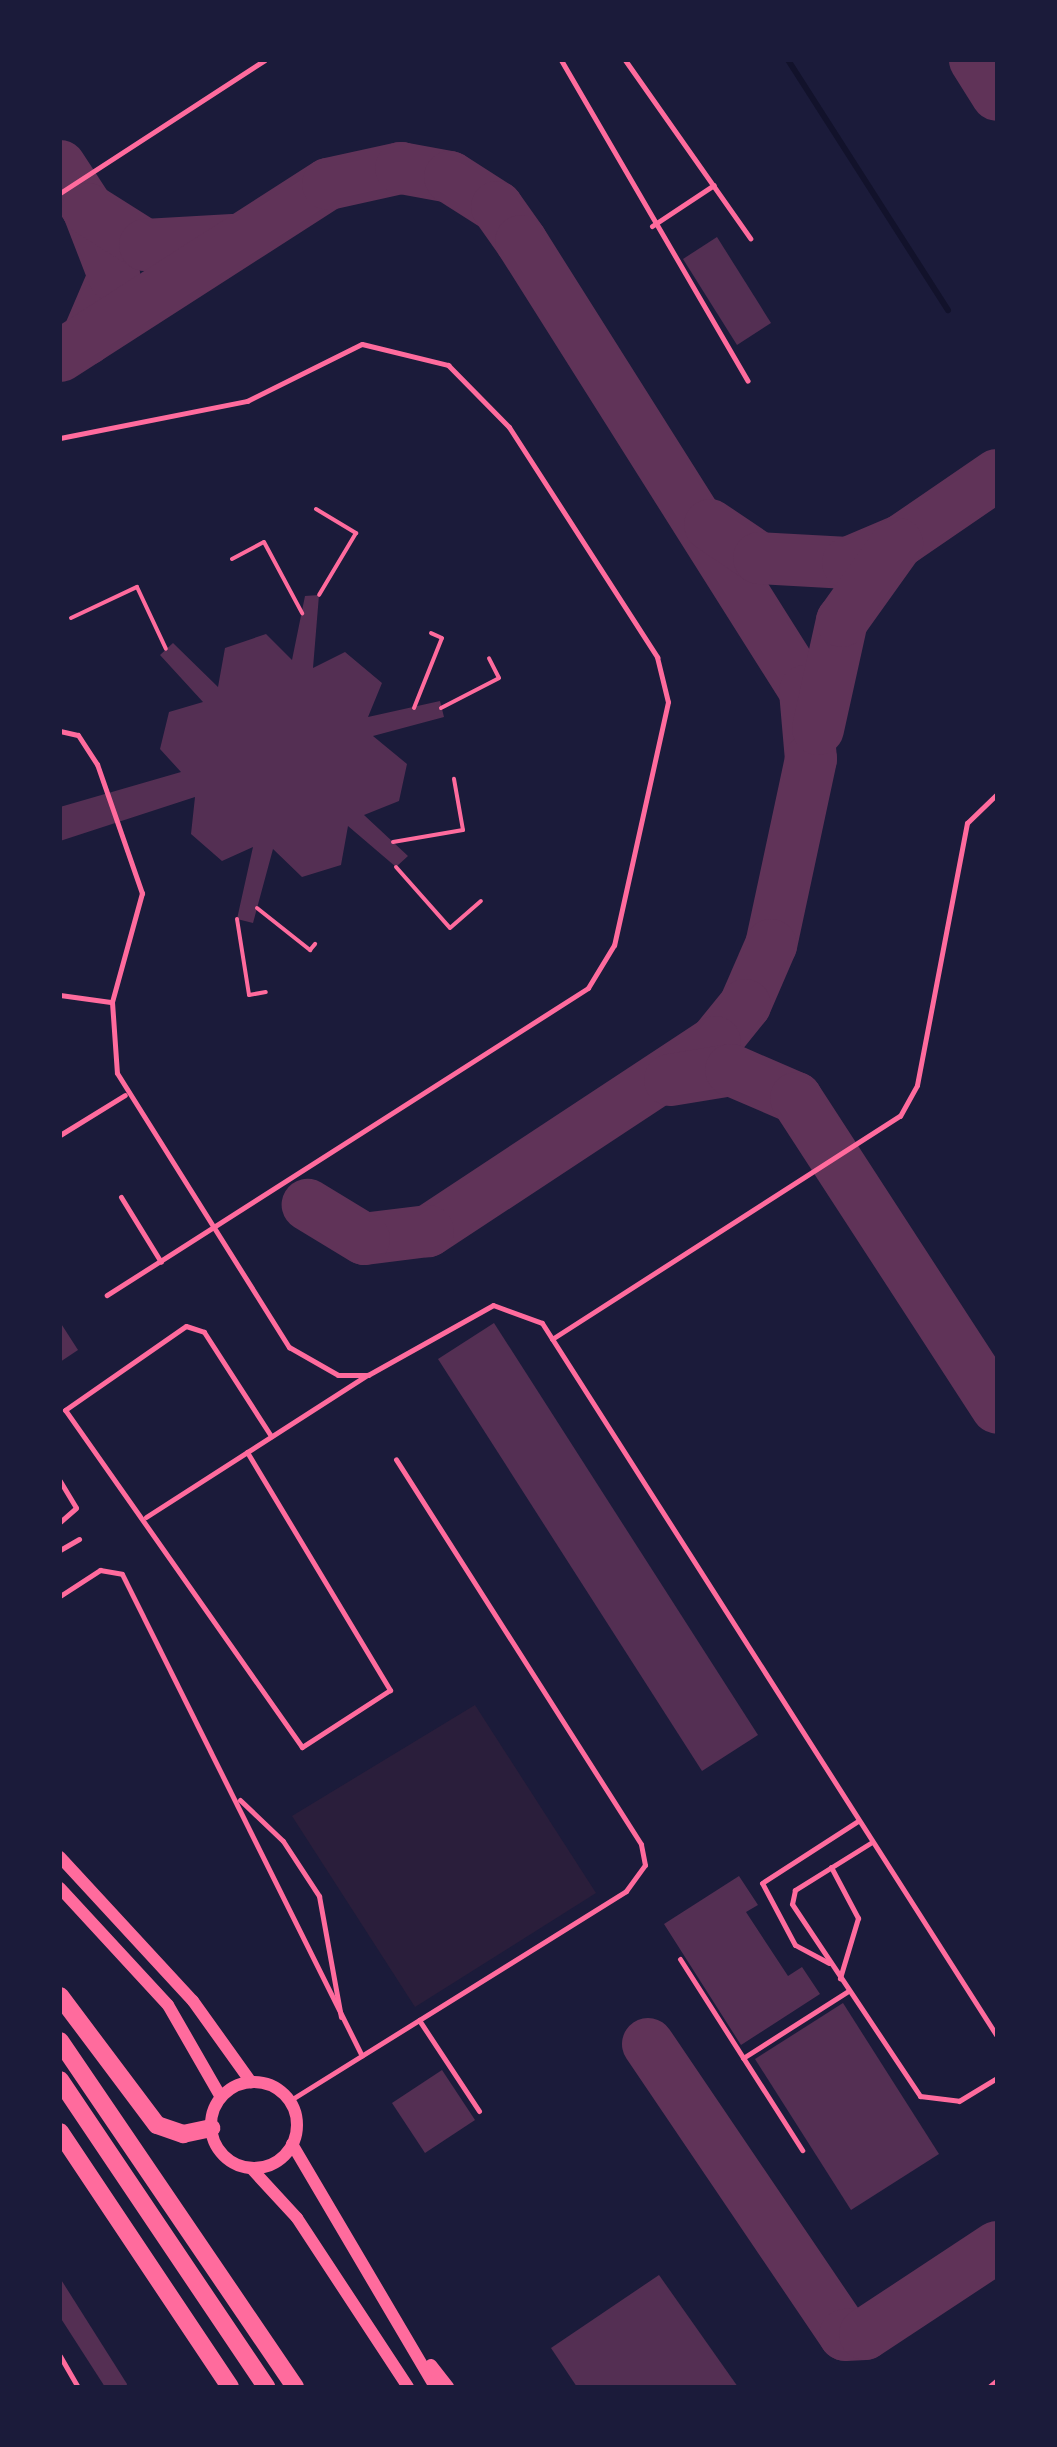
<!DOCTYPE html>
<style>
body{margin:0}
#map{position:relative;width:1057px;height:2447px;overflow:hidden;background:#1b1b3a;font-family:Quicksand,sans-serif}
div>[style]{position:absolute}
.green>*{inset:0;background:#2a1e3b}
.stream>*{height:6px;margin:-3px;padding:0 3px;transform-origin:3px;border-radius:3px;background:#12122b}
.taxiway>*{height:52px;margin:-26px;padding:0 26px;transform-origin:26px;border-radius:26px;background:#603358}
.building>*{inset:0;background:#542f53}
.path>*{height:4px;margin:-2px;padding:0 2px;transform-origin:2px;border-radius:2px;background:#ff6b9d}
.service>*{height:5px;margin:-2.5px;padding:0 2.5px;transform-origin:2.5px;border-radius:2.5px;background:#ff6b9d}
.tertiary>*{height:12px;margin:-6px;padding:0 6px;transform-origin:6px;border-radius:6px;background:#ff6b9d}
.tertiary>.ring{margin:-6px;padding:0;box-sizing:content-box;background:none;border:12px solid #ff6b9d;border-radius:50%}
.trunk>*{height:18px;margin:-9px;padding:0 9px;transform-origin:9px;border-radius:9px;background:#ff6b9d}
span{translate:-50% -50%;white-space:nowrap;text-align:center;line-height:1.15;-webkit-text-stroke:9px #1b1b3a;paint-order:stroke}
.frame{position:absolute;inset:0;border:62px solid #1b1b3a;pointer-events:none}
</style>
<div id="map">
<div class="green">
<div style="clip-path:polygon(475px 1705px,596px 1893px,415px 2007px,292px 1816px)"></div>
</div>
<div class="stream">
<div style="left:788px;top:60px;width:297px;rotate:57.4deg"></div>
</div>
<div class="taxiway">
<div style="left:975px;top:60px;width:41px;rotate:57.8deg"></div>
<div style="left:60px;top:166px;width:51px;rotate:56.9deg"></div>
<div style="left:87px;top:339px;width:69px;rotate:-66.8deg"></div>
<div style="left:114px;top:276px;width:72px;rotate:-111.2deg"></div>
<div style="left:88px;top:209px;width:67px;rotate:32.3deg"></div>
<div style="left:145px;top:245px;width:88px;rotate:-3.3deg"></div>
<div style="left:60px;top:356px;width:318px;rotate:-32.7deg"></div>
<div style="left:328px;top:184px;width:75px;rotate:-12.4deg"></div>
<div style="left:401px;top:168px;width:50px;rotate:10.4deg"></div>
<div style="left:450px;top:177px;width:56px;rotate:32.6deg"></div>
<div style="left:497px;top:207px;width:42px;rotate:54.8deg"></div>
<div style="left:521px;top:241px;width:532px;rotate:57.74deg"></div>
<div style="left:805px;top:691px;width:68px;rotate:85deg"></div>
<div style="left:811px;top:759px;width:190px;rotate:102.1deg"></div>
<div style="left:771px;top:945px;width:65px;rotate:113.4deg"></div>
<div style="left:745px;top:1005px;width:48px;rotate:129deg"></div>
<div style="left:715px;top:1042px;width:344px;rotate:146.6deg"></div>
<div style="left:428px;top:1231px;width:64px;rotate:172.9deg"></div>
<div style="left:364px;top:1239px;width:66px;rotate:-148.7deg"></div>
<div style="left:710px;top:525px;width:59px;rotate:34deg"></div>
<div style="left:759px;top:558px;width:89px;rotate:3.2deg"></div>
<div style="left:848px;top:563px;width:59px;rotate:-23.1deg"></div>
<div style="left:902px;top:540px;width:115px;rotate:-34.4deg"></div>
<div style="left:818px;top:729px;width:111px;rotate:-77.5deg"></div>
<div style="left:842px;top:621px;width:95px;rotate:-54.5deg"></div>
<div style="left:670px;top:1080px;width:62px;rotate:-9.3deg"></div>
<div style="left:731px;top:1070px;width:71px;rotate:23.3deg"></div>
<div style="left:796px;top:1098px;width:369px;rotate:57deg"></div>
<div style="left:648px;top:2044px;width:351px;rotate:55.9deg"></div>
<div style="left:845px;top:2335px;width:20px;rotate:-3deg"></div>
<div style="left:865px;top:2334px;width:158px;rotate:-33.4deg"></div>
</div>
<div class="building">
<div style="clip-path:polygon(717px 237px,771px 323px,737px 345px,683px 259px)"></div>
<div style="clip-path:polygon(319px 595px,313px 668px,345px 652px,382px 683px,368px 717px,440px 701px,444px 717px,373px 736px,407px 764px,399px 801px,364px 815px,408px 856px,396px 867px,348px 826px,341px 865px,302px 877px,273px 849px,253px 923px,237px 919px,253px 847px,222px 861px,191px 834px,195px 797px,60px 841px,60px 807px,181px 772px,160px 749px,169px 712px,203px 702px,160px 655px,173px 643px,218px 687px,225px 648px,266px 634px,292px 660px,305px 596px)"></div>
<div style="clip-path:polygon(60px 1322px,78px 1350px,60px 1362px)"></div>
<div style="clip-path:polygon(494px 1323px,758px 1735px,702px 1771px,438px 1359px)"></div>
<div style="clip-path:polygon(739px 1876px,758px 1905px,746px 1912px,788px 1976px,802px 1967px,820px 1994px,741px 2045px,664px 1924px)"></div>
<div style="clip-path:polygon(843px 2003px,939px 2154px,851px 2210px,755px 2059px)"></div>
<div style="clip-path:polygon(442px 2070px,475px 2120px,425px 2153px,392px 2103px)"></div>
<div style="clip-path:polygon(659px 2275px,738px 2387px,577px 2387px,551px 2348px)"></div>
<div style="clip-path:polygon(60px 2278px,127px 2384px,126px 2387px,105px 2387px,60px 2317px)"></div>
</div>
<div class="path">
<div style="left:316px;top:509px;width:47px;rotate:31deg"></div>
<div style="left:356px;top:533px;width:72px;rotate:120.8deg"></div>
<div style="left:232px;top:559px;width:36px;rotate:-28deg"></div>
<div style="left:264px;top:542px;width:81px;rotate:61.8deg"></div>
<div style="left:71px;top:618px;width:73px;rotate:-25.2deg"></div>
<div style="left:137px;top:587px;width:68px;rotate:64.9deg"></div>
<div style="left:414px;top:708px;width:75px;rotate:-68.2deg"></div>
<div style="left:442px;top:638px;width:12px;rotate:-156deg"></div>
<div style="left:441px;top:708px;width:65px;rotate:-27.3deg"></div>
<div style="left:499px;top:678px;width:22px;rotate:-117deg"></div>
<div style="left:393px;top:842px;width:71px;rotate:-9.7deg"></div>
<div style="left:463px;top:830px;width:52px;rotate:-100deg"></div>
<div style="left:396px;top:867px;width:81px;rotate:48.5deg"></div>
<div style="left:450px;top:928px;width:41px;rotate:-41.1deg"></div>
<div style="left:257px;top:908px;width:68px;rotate:38.4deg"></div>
<div style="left:310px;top:950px;width:8px;rotate:-50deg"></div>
<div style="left:237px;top:919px;width:77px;rotate:81deg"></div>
<div style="left:249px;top:995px;width:17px;rotate:-10deg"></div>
</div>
<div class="service">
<div style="left:561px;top:60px;width:371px;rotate:59.8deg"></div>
<div style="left:625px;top:60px;width:218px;rotate:54.9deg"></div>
<div style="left:60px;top:193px;width:244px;rotate:-33deg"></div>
<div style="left:652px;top:226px;width:74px;rotate:-33.5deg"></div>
<div style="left:60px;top:438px;width:191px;rotate:-11.2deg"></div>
<div style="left:247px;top:401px;width:128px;rotate:-26.4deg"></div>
<div style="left:362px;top:344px;width:89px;rotate:13.7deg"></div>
<div style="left:448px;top:365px;width:87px;rotate:45.5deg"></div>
<div style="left:509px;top:427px;width:274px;rotate:57.2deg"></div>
<div style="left:657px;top:657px;width:46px;rotate:76.3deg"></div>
<div style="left:668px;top:702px;width:249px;rotate:102.5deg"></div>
<div style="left:614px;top:945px;width:50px;rotate:121.2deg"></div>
<div style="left:588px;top:988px;width:571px;rotate:147.45deg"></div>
<div style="left:60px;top:731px;width:18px;rotate:13deg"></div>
<div style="left:78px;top:735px;width:35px;rotate:57deg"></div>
<div style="left:97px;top:764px;width:137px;rotate:70.8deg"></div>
<div style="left:142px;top:893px;width:113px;rotate:105.4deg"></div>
<div style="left:112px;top:1002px;width:71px;rotate:86deg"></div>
<div style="left:117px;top:1073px;width:324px;rotate:57.9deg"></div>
<div style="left:289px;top:1347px;width:56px;rotate:29.7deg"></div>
<div style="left:338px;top:1375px;width:30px"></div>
<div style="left:368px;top:1375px;width:143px;rotate:-29.2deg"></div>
<div style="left:493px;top:1305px;width:52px;rotate:20.2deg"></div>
<div style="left:542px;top:1323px;width:846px;rotate:57.46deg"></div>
<div style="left:60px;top:995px;width:51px;rotate:7.8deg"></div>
<div style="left:60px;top:1135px;width:76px;rotate:-31.6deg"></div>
<div style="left:121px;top:1197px;width:76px;rotate:58.4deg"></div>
<div style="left:552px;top:1339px;width:413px;rotate:-32.7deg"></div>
<div style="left:900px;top:1116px;width:35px;rotate:-61deg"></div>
<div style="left:917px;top:1085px;width:267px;rotate:-79.2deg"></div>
<div style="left:967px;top:823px;width:42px;rotate:-44deg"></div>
<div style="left:247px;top:1452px;width:278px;rotate:59deg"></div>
<div style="left:390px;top:1690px;width:105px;rotate:147.1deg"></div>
<div style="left:302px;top:1747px;width:412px;rotate:-125.1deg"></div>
<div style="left:65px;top:1410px;width:147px;rotate:-34.8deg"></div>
<div style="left:186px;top:1326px;width:19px;rotate:18deg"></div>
<div style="left:204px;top:1332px;width:124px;rotate:57.2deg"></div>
<div style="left:60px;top:1481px;width:31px;rotate:59deg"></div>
<div style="left:76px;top:1508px;width:21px;rotate:139deg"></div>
<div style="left:146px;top:1517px;width:263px;rotate:-32.7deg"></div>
<div style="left:60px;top:1550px;width:22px;rotate:-30deg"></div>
<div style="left:60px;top:1596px;width:48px;rotate:-33deg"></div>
<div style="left:100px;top:1570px;width:22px;rotate:10deg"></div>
<div style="left:122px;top:1574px;width:538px;rotate:63.53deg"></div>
<div style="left:240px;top:1800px;width:59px;rotate:43.6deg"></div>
<div style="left:283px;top:1841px;width:66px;rotate:56.8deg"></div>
<div style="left:319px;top:1896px;width:123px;rotate:79.7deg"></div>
<div style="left:872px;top:1842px;width:91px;rotate:148.1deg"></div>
<div style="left:795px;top:1890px;width:14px;rotate:102deg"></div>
<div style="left:792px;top:1904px;width:231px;rotate:56.3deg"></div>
<div style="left:920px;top:2096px;width:39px;rotate:7deg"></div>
<div style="left:959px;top:2101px;width:44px;rotate:-31.2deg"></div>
<div style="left:831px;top:1867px;width:58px;rotate:62.1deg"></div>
<div style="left:858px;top:1918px;width:63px;rotate:106.7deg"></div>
<div style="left:680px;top:1959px;width:227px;rotate:57.4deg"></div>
<div style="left:829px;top:1963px;width:38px;rotate:-152deg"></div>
<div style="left:795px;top:1945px;width:70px;rotate:-118deg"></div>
<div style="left:762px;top:1883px;width:114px;rotate:-32.9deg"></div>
<div style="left:419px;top:2020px;width:109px;rotate:56.6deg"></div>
<div style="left:743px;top:2058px;width:125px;rotate:-32.5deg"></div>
<div style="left:289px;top:2101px;width:397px;rotate:-31.9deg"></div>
<div style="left:626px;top:1891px;width:32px;rotate:-54deg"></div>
<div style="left:645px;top:1865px;width:21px;rotate:-101deg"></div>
<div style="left:641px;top:1844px;width:456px;rotate:-122.5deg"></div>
<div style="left:60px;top:2356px;width:36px;rotate:60deg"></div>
<div style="left:989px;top:2387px;width:11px;rotate:-41deg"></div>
</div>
<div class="tertiary">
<div style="left:60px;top:1857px;width:196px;rotate:47.3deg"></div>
<div style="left:193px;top:2001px;width:100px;rotate:54.4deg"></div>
<div style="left:60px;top:1888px;width:159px;rotate:47.3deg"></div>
<div style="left:168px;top:2005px;width:106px;rotate:60.1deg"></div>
<div class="ring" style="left:211px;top:2082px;width:74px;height:74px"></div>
<div style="left:292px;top:2144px;width:282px;rotate:59.5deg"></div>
<div style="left:251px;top:2168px;width:68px;rotate:47.4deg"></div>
<div style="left:297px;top:2218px;width:202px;rotate:56.7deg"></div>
<div style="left:431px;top:2365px;width:28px;rotate:52deg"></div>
</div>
<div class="trunk">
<div style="left:60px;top:1996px;width:161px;rotate:53.1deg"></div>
<div style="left:157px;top:2125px;width:28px;rotate:19deg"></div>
<div style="left:183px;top:2134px;width:29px;rotate:-12deg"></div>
<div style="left:60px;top:2041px;width:418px;rotate:55.8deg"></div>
<div style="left:60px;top:2080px;width:370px;rotate:56.1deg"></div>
<div style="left:60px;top:2132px;width:306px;rotate:56.3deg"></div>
</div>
<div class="frame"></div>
</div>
